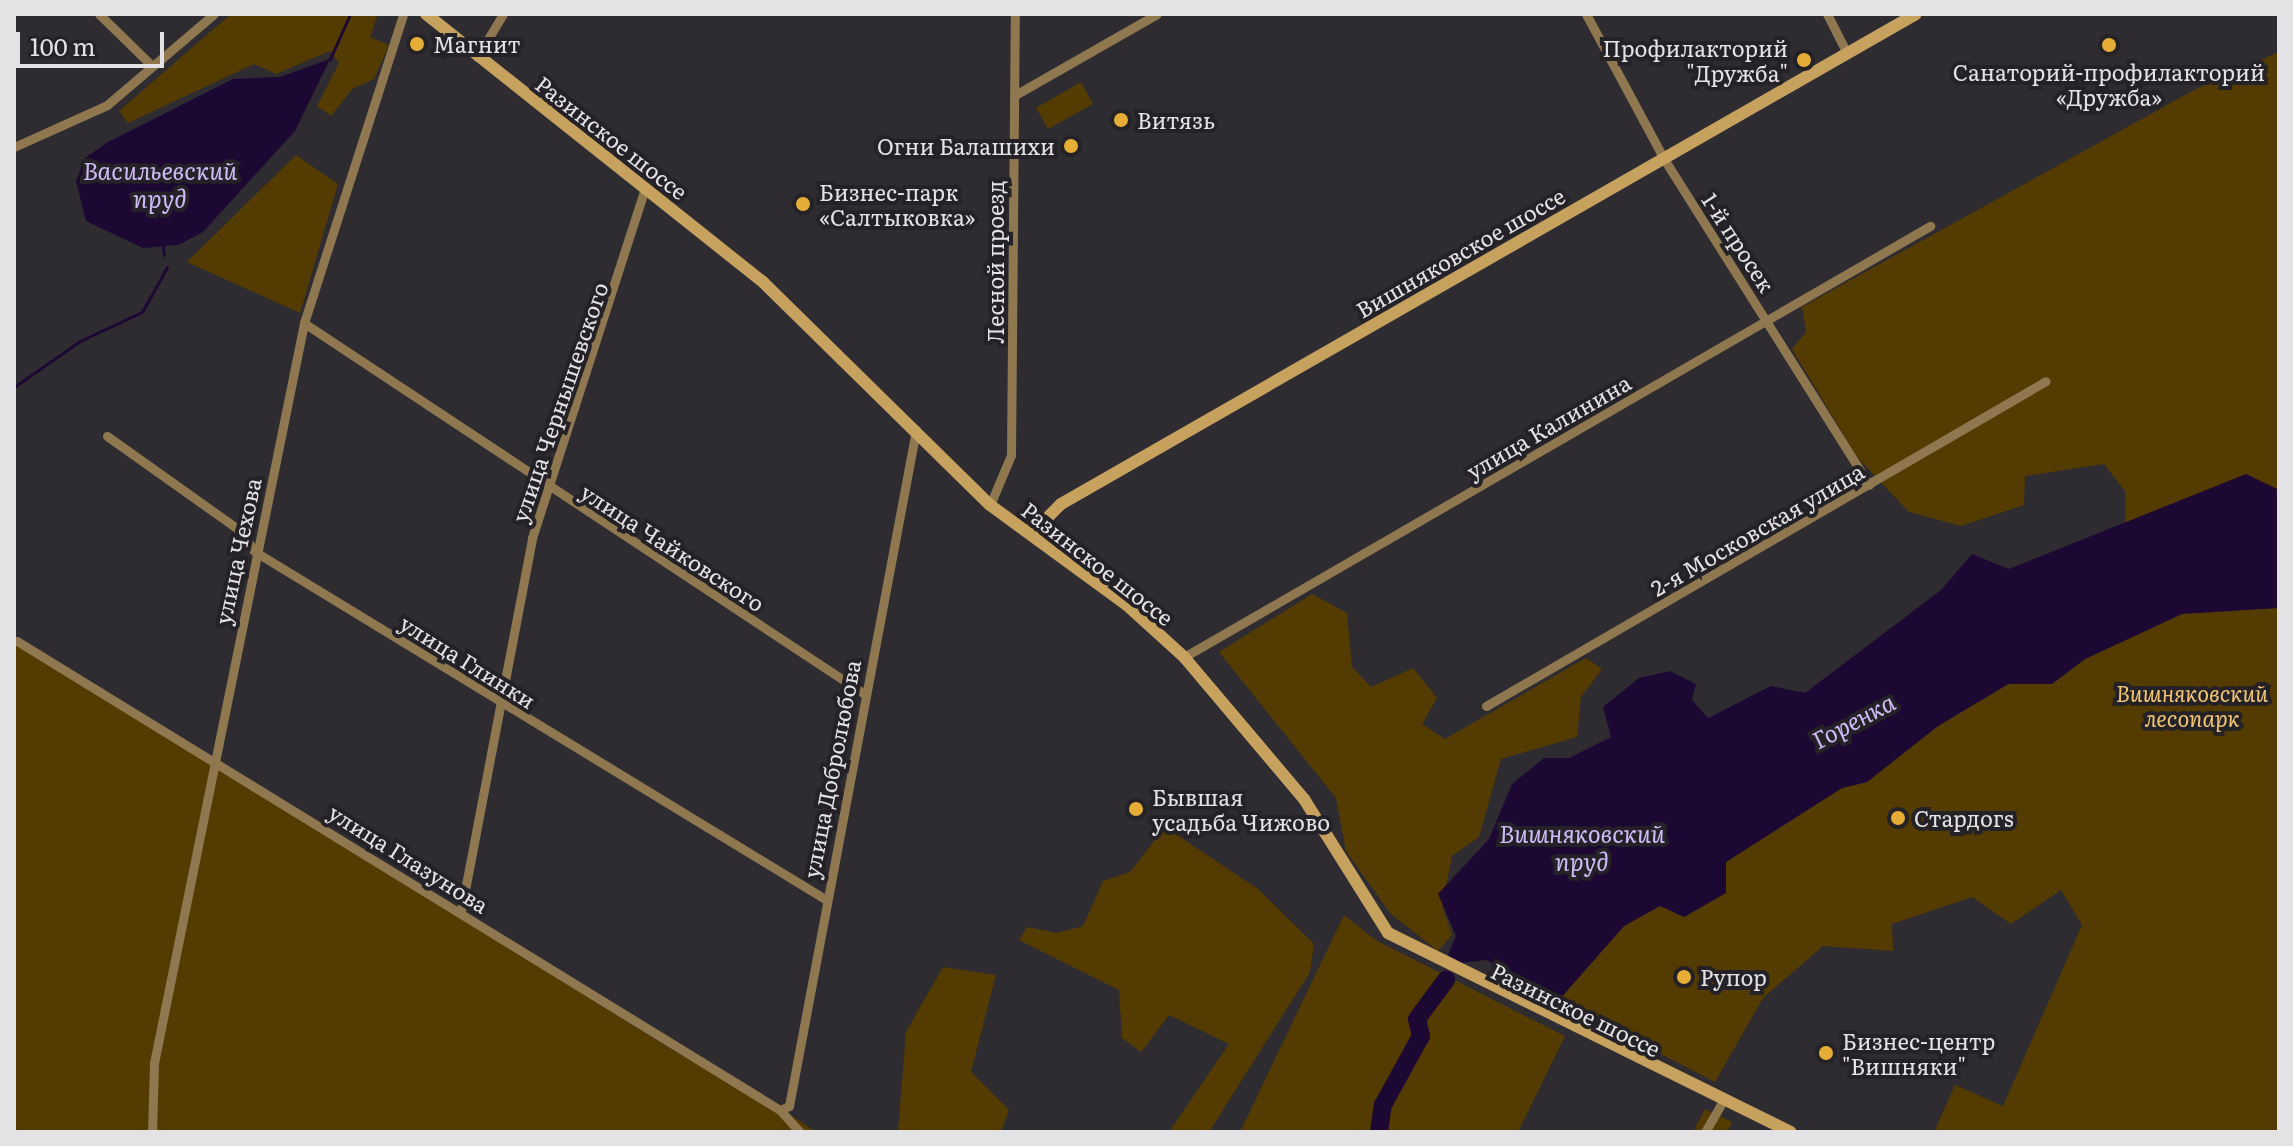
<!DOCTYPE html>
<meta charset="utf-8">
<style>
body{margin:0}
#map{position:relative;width:2293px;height:1146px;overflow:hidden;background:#2e2c31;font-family:Literata,serif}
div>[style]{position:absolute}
.green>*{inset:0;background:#543b01}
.water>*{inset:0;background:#1d0834}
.stream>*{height:3px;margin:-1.5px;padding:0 1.5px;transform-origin:1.5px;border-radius:1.5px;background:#1d0834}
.river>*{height:18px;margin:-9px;padding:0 9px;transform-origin:9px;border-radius:9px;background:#1d0834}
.street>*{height:9px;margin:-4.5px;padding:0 4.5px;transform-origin:4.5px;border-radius:4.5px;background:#8f7850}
.secondary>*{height:12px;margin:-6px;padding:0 6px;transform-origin:6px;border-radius:6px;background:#c7a25f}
.dots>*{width:22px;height:22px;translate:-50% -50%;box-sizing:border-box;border:4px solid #242227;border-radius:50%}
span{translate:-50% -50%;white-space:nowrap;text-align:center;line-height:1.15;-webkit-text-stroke:8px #242227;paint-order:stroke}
.poi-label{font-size:22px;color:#e3e2e5}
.left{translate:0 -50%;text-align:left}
.right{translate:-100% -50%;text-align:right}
.street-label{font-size:22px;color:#e3e2e5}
.park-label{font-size:22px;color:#f0c473;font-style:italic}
.water-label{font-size:24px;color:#cfbaf8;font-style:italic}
.frame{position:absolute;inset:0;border:16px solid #e3e2e5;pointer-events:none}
.scale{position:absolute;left:16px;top:32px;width:148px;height:36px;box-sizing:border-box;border:4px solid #e3e2e5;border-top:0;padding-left:10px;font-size:24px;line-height:28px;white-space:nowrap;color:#e3e2e5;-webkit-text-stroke:6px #242227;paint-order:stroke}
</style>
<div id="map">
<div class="green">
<div style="clip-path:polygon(231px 14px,378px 14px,370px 37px,389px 45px,374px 79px,352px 89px,331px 116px,317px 106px,339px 63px,330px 51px,276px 74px,254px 64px,128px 123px,119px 111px)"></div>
<div style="clip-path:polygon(2279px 52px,2279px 490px,2246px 474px,2126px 528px,2125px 491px,2104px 464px,2025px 476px,2024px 505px,1961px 526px,1909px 512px,1857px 457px,1792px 349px,1806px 332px,1802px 307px,2196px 89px)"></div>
<div style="clip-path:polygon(1081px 82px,1093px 104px,1048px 129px,1036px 108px)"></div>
<div style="clip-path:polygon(296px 155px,338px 184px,300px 313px,187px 262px)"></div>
<div style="clip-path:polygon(1312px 594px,1347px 613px,1352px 667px,1371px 687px,1413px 668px,1437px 698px,1422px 724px,1445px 739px,1586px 658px,1602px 669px,1581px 697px,1577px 737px,1501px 759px,1479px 837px,1452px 856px,1442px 906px,1452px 935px,1438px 951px,1390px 913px,1346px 851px,1336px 798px,1219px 652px)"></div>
<div style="clip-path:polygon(2239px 605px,2279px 608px,2279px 1132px,1934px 1132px,1955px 1085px,2003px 1106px,2082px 925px,2061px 890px,2011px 924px,1972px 897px,1892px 924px,1893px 951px,1823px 946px,1763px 998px,1715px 1082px,1558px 1001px,1624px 926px,1660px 906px,1684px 917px,1725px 893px,1726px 862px,1842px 788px,1867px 782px,1938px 726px,2009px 684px,2052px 684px,2085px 659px,2182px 614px)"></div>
<div style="clip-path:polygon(14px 640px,679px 1054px,751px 1088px,816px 1132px,14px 1132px)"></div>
<div style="clip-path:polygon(1165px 827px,1258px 889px,1314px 944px,1310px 972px,1209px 1132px,1169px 1132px,1229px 1044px,1169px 1015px,1141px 1052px,1122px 1038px,1119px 990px,1019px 940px,1027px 927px,1057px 933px,1083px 926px,1103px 881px,1130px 872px)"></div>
<div style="clip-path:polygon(1344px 915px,1377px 941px,1565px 1036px,1518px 1132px,1240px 1132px)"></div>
<div style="clip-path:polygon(943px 967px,996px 975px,971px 1072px,1009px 1110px,1001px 1132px,898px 1132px,906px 1032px)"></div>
<div style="clip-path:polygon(1705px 1109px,1732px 1122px,1727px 1132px,1693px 1132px)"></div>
</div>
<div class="water">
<div style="clip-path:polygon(330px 59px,295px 131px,203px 232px,178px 245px,143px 248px,86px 221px,76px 181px,85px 158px,108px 142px,233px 79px,280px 77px)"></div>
<div style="clip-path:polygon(2246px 474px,2279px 490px,2279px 608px,2182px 614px,2085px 659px,2052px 684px,2008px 684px,1938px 726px,1867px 782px,1842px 788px,1726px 862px,1726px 893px,1684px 917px,1660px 906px,1624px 926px,1558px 1001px,1487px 960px,1461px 963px,1448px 955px,1456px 936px,1438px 894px,1489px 839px,1512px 784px,1544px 758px,1569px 758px,1611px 737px,1603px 707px,1639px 678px,1670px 671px,1696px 684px,1692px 700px,1708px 718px,1771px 686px,1805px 693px,1941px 590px,1972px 554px,2009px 569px)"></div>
</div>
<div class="stream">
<div style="left:330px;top:59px;width:49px;rotate:-66deg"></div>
<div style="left:163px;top:246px;width:9px;rotate:84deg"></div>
<div style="left:14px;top:387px;width:80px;rotate:-34.9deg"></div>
<div style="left:80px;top:341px;width:68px;rotate:-25.1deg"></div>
<div style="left:142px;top:312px;width:51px;rotate:-60.9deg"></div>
</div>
<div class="river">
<div style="left:1379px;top:1132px;width:27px;rotate:-82deg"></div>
<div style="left:1383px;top:1105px;width:79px;rotate:-61.2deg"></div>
<div style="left:1421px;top:1036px;width:17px;rotate:-103deg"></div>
<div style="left:1417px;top:1019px;width:49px;rotate:-53.4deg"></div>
</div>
<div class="street">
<div style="left:99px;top:14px;width:73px;rotate:44.4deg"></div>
<div style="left:1586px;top:14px;width:165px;rotate:61.7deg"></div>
<div style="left:1664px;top:159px;width:385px;rotate:57.8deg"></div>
<div style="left:1827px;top:14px;width:44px;rotate:62.9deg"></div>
<div style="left:477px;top:57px;width:50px;rotate:-58.8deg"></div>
<div style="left:1015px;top:95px;width:163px;rotate:-29.7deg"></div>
<div style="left:14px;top:147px;width:102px;rotate:-24.3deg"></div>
<div style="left:107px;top:105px;width:140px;rotate:-40.4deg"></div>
<div style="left:304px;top:323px;width:670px;rotate:33.5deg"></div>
<div style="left:107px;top:436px;width:166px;rotate:35.4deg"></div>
<div style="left:242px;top:532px;width:22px;rotate:58deg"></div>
<div style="left:254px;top:551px;width:669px;rotate:31.36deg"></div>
<div style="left:990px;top:505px;width:54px;rotate:-67.2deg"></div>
<div style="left:1011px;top:455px;width:441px;rotate:-89.5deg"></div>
<div style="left:17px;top:641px;width:896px;rotate:31.58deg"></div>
<div style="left:780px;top:1110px;width:30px;rotate:48deg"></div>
<div style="left:1184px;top:657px;width:862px;rotate:-30.02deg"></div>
<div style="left:1486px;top:706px;width:647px;rotate:-30.13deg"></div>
<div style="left:461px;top:911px;width:380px;rotate:-79.2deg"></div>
<div style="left:532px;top:538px;width:368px;rotate:-72.1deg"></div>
<div style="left:780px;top:1110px;width:10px;rotate:-24deg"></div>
<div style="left:789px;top:1106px;width:688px;rotate:-79.36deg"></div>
<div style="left:152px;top:1132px;width:69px;rotate:-88.3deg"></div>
<div style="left:154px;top:1063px;width:755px;rotate:-78.54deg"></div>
<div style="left:304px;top:323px;width:324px;rotate:-72.2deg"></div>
<div style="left:1705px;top:1132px;width:34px;rotate:-60deg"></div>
</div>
<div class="secondary">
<div style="left:426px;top:14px;width:431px;rotate:38.5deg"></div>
<div style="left:763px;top:282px;width:318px;rotate:44.5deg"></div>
<div style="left:990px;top:505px;width:171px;rotate:36.2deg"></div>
<div style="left:1128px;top:606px;width:76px;rotate:42.3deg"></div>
<div style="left:1184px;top:657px;width:186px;rotate:49.8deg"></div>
<div style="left:1304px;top:799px;width:158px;rotate:57.9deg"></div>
<div style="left:1388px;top:933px;width:449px;rotate:26.3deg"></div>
<div style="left:1031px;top:534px;width:42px;rotate:-45deg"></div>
<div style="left:1061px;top:504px;width:985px;rotate:-29.82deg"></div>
</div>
<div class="dots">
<div style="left:417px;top:44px;background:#e6ad36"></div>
<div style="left:2109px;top:45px;background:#e6ad36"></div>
<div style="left:1804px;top:60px;background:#e6ad36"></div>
<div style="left:1121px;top:120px;background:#e6ad36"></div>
<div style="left:1071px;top:146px;background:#e6ad36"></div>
<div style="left:803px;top:204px;background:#e6ad36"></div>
<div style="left:1136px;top:809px;background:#e6ad36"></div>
<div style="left:1898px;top:818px;background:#e6ad36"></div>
<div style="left:1684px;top:977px;background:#e6ad36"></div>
<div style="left:1826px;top:1053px;background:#e6ad36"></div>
</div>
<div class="poi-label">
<span class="left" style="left:433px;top:44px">Магнит</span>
<span class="right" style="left:1788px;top:60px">Профилакторий<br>"Дружба"</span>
<span style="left:2109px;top:84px">Санаторий-профилакторий<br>«Дружба»</span>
<span class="left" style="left:1137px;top:120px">Витязь</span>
<span class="right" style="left:1055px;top:146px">Огни Балашихи</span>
<span class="left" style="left:819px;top:204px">Бизнес-парк<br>«Салтыковка»</span>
<span class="left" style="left:1152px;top:809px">Бывшая<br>усадьба Чижово</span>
<span class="left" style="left:1914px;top:818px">Стардогs</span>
<span class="left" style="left:1700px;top:977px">Рупор</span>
<span class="left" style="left:1842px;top:1053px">Бизнес-центр<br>"Вишняки"</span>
</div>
<div class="street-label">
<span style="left:612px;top:137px;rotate:38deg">Разинское шоссе</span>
<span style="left:1739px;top:242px;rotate:57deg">1-й просек</span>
<span style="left:1460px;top:252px;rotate:-30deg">Вишняковское шоссе</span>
<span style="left:995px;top:262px;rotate:-90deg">Лесной проезд</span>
<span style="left:559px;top:402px;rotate:-71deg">улица Чернышевского</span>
<span style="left:1548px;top:426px;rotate:-30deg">улица Калинина</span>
<span style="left:1757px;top:529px;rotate:-30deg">2-я Московская улица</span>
<span style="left:673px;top:547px;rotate:33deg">улица Чайковского</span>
<span style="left:237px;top:551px;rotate:-78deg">улица Чехова</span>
<span style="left:1098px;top:563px;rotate:38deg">Разинское шоссе</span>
<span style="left:468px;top:661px;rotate:32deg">улица Глинки</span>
<span style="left:831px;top:769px;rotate:-79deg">улица Добролюбова</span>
<span style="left:409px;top:858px;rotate:32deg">улица Глазунова</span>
<span style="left:1576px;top:1009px;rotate:26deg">Разинское шоссе</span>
</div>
<div class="park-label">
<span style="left:2192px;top:705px">Вишняковский<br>лесопарк</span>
</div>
<div class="water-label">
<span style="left:160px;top:184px">Васильевский<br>пруд</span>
<span style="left:1853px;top:720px;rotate:-28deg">Горенка</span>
<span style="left:1582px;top:847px">Вишняковский<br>пруд</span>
</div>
<div class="frame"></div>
<div class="scale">100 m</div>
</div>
